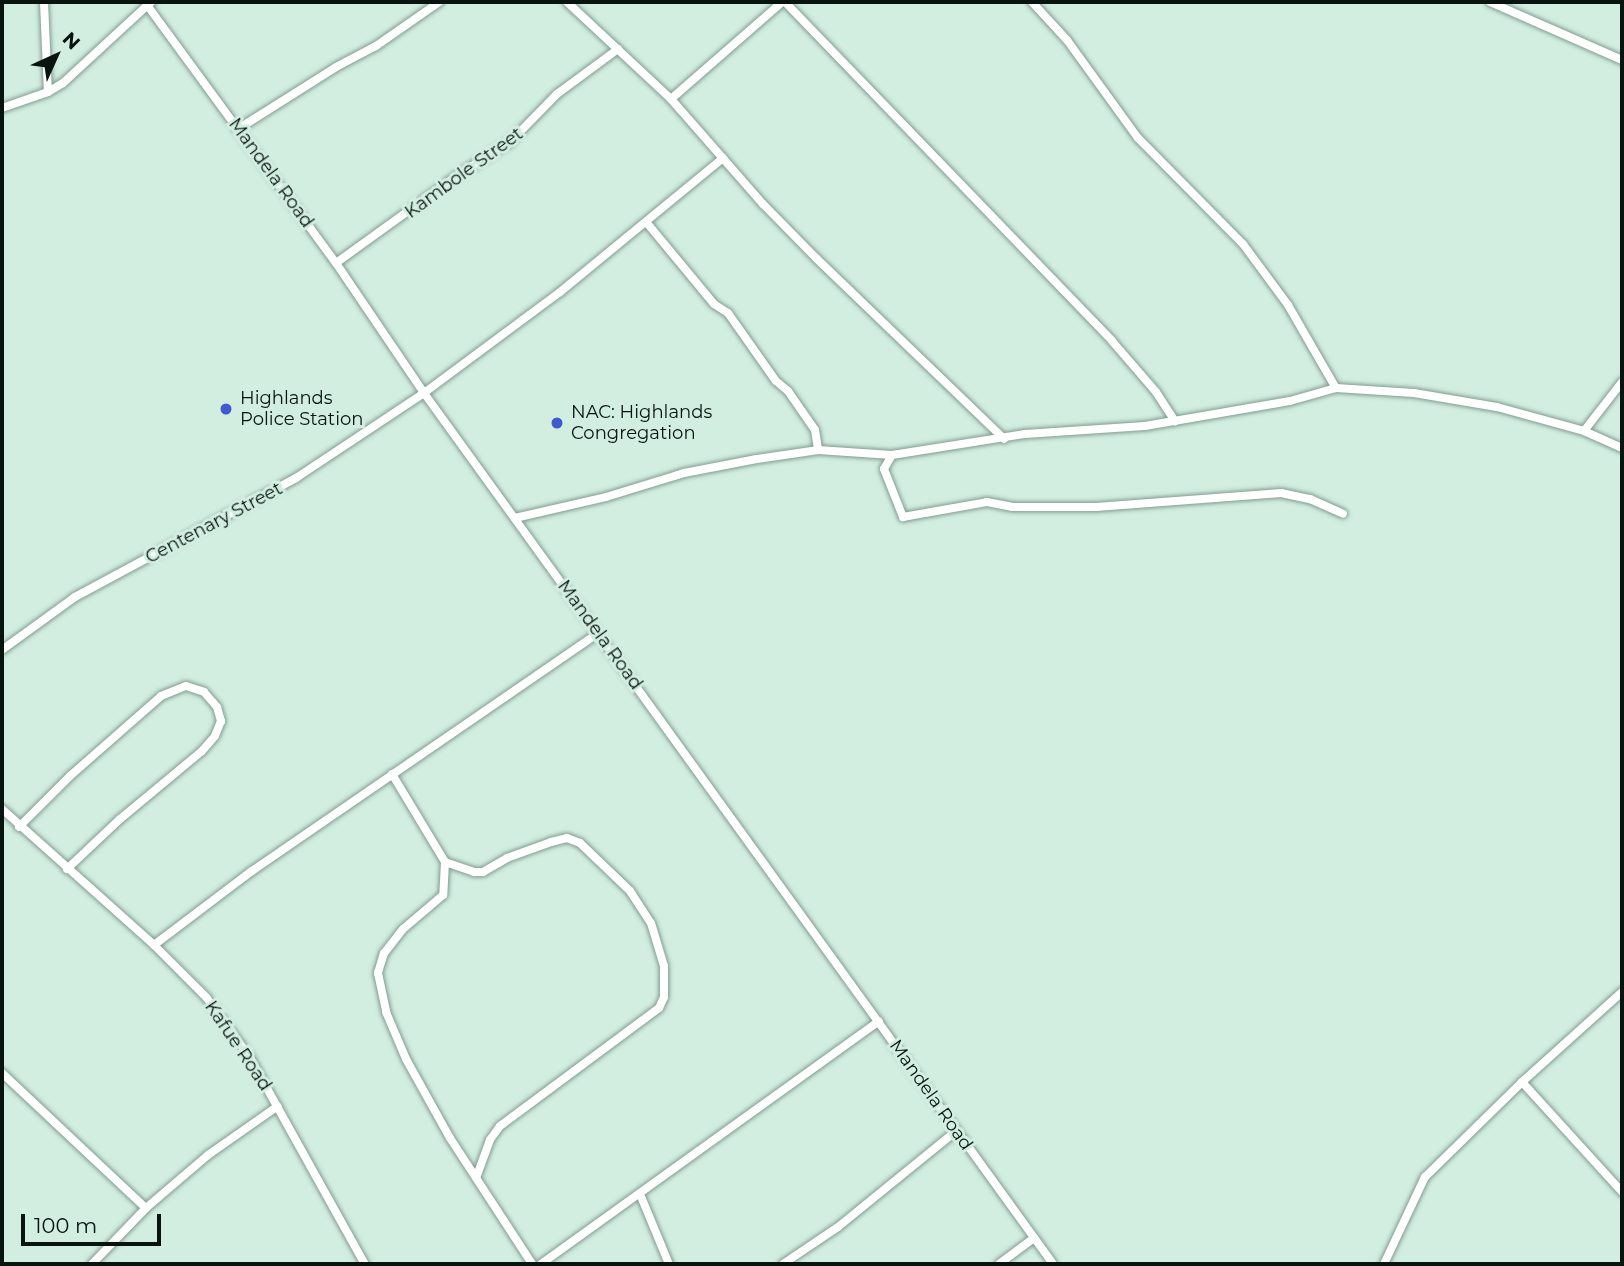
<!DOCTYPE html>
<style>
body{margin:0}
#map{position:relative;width:1624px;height:1266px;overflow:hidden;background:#d2eee1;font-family:Montserrat,sans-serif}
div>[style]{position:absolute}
.roads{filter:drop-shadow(0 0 2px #829c91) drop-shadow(0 0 2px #829c91)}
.street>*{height:8px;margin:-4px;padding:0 4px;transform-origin:4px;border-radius:4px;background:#fff}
.dots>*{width:19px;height:19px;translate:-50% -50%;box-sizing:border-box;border:4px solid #d2eee1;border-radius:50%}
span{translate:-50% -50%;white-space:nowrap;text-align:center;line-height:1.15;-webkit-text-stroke:6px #d2eee1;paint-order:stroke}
.street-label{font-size:18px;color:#09130f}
.poi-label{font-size:18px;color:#09130f}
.left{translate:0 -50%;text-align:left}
.frame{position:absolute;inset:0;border:4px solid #09130f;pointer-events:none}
.north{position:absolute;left:21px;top:21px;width:70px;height:70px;-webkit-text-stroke:5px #d2eee1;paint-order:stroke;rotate:45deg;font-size:19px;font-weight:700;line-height:28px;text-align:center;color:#09130f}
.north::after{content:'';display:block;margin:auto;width:24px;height:32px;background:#09130f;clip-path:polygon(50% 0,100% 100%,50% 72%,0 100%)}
.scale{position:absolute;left:21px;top:1214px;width:140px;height:32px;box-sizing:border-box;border:4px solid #09130f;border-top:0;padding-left:9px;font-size:21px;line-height:24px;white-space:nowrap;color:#09130f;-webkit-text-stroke:5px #d2eee1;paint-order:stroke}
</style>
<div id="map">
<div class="roads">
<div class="street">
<div style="left:44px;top:2px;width:90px;rotate:87.5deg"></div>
<div style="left:567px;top:2px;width:142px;rotate:43deg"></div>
<div style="left:671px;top:99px;width:140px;rotate:48.8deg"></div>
<div style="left:763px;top:204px;width:76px;rotate:45.5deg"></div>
<div style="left:816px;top:258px;width:261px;rotate:43.9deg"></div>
<div style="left:785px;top:2px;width:471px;rotate:46deg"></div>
<div style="left:1112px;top:341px;width:67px;rotate:49.2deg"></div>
<div style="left:1156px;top:392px;width:35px;rotate:57deg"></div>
<div style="left:1032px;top:2px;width:52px;rotate:47.4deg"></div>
<div style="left:1067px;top:40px;width:121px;rotate:54.1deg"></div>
<div style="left:1138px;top:138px;width:149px;rotate:45.3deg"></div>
<div style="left:1243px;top:244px;width:76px;rotate:53.6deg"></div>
<div style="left:1288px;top:305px;width:96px;rotate:60deg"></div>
<div style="left:1490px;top:2px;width:144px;rotate:23.7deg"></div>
<div style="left:147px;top:5px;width:320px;rotate:53.8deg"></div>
<div style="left:336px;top:263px;width:157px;rotate:55.9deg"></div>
<div style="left:424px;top:393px;width:1074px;rotate:54.16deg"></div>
<div style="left:671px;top:99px;width:147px;rotate:-41.1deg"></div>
<div style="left:2px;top:108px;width:49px;rotate:-19.2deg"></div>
<div style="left:48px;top:92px;width:17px;rotate:-31deg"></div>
<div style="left:63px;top:83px;width:120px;rotate:-42.6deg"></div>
<div style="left:238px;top:129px;width:116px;rotate:-32.3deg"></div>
<div style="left:336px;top:67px;width:45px;rotate:-27.7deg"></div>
<div style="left:376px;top:46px;width:77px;rotate:-34.9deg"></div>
<div style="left:647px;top:223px;width:105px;rotate:50.4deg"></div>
<div style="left:714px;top:304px;width:17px;rotate:33deg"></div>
<div style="left:728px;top:313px;width:83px;rotate:54.8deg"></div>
<div style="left:776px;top:381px;width:16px;rotate:40deg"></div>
<div style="left:788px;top:391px;width:47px;rotate:55.3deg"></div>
<div style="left:815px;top:430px;width:20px;rotate:81deg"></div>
<div style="left:336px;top:263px;width:150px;rotate:-35.8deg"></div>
<div style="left:458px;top:175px;width:62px;rotate:-32.4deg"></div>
<div style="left:510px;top:142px;width:67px;rotate:-45.6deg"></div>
<div style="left:557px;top:94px;width:76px;rotate:-36.4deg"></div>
<div style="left:1584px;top:431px;width:62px;rotate:-52.2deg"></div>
<div style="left:892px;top:455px;width:16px;rotate:120deg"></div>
<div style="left:884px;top:469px;width:52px;rotate:68.4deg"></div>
<div style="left:903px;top:517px;width:85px;rotate:-10.1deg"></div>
<div style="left:987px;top:502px;width:25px;rotate:11deg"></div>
<div style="left:1012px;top:507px;width:84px"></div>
<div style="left:1096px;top:507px;width:186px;rotate:-4.3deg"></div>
<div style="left:1281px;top:493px;width:30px;rotate:12deg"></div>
<div style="left:1310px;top:499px;width:36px;rotate:24deg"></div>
<div style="left:515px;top:518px;width:93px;rotate:-13deg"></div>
<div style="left:606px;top:497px;width:82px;rotate:-17.1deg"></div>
<div style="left:684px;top:473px;width:74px;rotate:-10.9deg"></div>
<div style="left:757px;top:459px;width:62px;rotate:-8.4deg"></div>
<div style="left:818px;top:450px;width:74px;rotate:3.9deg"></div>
<div style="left:892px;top:455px;width:135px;rotate:-9deg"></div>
<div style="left:1025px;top:434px;width:120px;rotate:-3.8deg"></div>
<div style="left:1145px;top:426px;width:147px;rotate:-9.8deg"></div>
<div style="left:1290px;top:401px;width:48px;rotate:-15.8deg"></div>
<div style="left:1336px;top:388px;width:78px;rotate:3.7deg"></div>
<div style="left:1414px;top:393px;width:84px;rotate:9.6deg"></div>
<div style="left:1497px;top:407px;width:90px;rotate:15.4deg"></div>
<div style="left:1584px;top:431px;width:42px;rotate:24.1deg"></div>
<div style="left:2px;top:650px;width:90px;rotate:-36deg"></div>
<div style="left:75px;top:597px;width:251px;rotate:-28.3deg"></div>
<div style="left:296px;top:478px;width:154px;rotate:-33.6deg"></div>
<div style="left:424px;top:393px;width:169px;rotate:-36.6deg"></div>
<div style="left:560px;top:292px;width:211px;rotate:-39.4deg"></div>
<div style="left:392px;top:774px;width:103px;rotate:58.9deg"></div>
<div style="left:445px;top:862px;width:31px;rotate:19deg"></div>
<div style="left:474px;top:872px;width:9px"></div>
<div style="left:483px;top:872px;width:28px;rotate:-30deg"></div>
<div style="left:507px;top:858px;width:47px;rotate:-20deg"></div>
<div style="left:551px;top:842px;width:16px;rotate:-14deg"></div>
<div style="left:567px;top:838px;width:14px;rotate:21deg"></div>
<div style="left:580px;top:843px;width:69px;rotate:43.8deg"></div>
<div style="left:630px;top:891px;width:38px;rotate:57deg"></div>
<div style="left:651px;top:923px;width:45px;rotate:73.2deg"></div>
<div style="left:664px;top:966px;width:31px;rotate:90deg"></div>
<div style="left:664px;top:997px;width:12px;rotate:114deg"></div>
<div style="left:659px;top:1008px;width:198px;rotate:143.4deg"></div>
<div style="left:500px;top:1126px;width:17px;rotate:126deg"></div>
<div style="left:490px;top:1140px;width:40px;rotate:110.2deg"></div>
<div style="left:2px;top:809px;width:204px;rotate:41.8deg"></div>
<div style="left:154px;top:945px;width:74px;rotate:45deg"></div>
<div style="left:206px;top:997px;width:73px;rotate:53.9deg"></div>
<div style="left:249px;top:1056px;width:238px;rotate:60.9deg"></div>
<div style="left:19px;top:827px;width:72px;rotate:-45deg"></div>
<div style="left:70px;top:776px;width:121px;rotate:-41.3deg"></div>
<div style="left:161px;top:696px;width:27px;rotate:-22deg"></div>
<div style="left:186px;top:686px;width:19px;rotate:18deg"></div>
<div style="left:204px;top:692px;width:20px;rotate:49deg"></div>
<div style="left:217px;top:707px;width:15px;rotate:74deg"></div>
<div style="left:221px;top:721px;width:16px;rotate:112deg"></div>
<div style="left:215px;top:736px;width:20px;rotate:131deg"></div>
<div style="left:202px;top:751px;width:107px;rotate:140.3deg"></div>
<div style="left:120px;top:819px;width:73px;rotate:136.7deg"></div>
<div style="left:445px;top:862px;width:33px;rotate:93deg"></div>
<div style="left:443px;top:895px;width:52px;rotate:139.6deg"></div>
<div style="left:403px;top:929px;width:31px;rotate:128deg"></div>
<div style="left:384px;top:953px;width:21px;rotate:107deg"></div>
<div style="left:378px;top:973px;width:40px;rotate:78deg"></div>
<div style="left:386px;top:1012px;width:51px;rotate:66.9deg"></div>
<div style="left:406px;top:1059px;width:90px;rotate:60.9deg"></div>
<div style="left:450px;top:1138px;width:150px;rotate:56.9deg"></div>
<div style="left:154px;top:945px;width:123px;rotate:-37.1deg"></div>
<div style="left:252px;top:871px;width:420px;rotate:-34.5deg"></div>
<div style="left:2px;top:1073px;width:197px;rotate:43.2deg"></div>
<div style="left:1522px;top:1082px;width:149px;rotate:47.7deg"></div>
<div style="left:640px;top:1194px;width:76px;rotate:67.5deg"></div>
<div style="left:92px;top:1264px;width:78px;rotate:-46deg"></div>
<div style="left:146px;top:1208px;width:82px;rotate:-40.5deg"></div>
<div style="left:208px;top:1155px;width:85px;rotate:-35deg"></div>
<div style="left:541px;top:1264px;width:416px;rotate:-35.7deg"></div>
<div style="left:783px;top:1264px;width:66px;rotate:-33.9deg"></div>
<div style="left:838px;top:1227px;width:152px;rotate:-39.1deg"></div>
<div style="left:999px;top:1264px;width:44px;rotate:-36.6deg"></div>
<div style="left:1384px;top:1264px;width:96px;rotate:-64.8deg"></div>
<div style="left:1425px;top:1177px;width:136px;rotate:-44.4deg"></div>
<div style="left:1522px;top:1082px;width:135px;rotate:-42deg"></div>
</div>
</div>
<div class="dots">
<div style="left:226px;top:409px;background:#3e5acc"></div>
<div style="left:557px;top:423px;background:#3e5acc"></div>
</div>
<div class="street-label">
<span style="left:271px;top:173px;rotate:54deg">Mandela Road</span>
<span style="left:464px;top:173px;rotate:-36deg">Kambole Street</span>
<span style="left:214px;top:523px;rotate:-28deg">Centenary Street</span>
<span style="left:600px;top:635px;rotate:54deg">Mandela Road</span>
<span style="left:238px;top:1046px;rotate:56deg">Kafue Road</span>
<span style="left:931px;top:1095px;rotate:55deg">Mandela Road</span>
</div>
<div class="poi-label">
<span class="left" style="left:240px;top:409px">Highlands<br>Police Station</span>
<span class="left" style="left:571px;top:423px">NAC: Highlands<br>Congregation</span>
</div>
<div class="frame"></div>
<div class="north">N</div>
<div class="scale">100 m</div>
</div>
